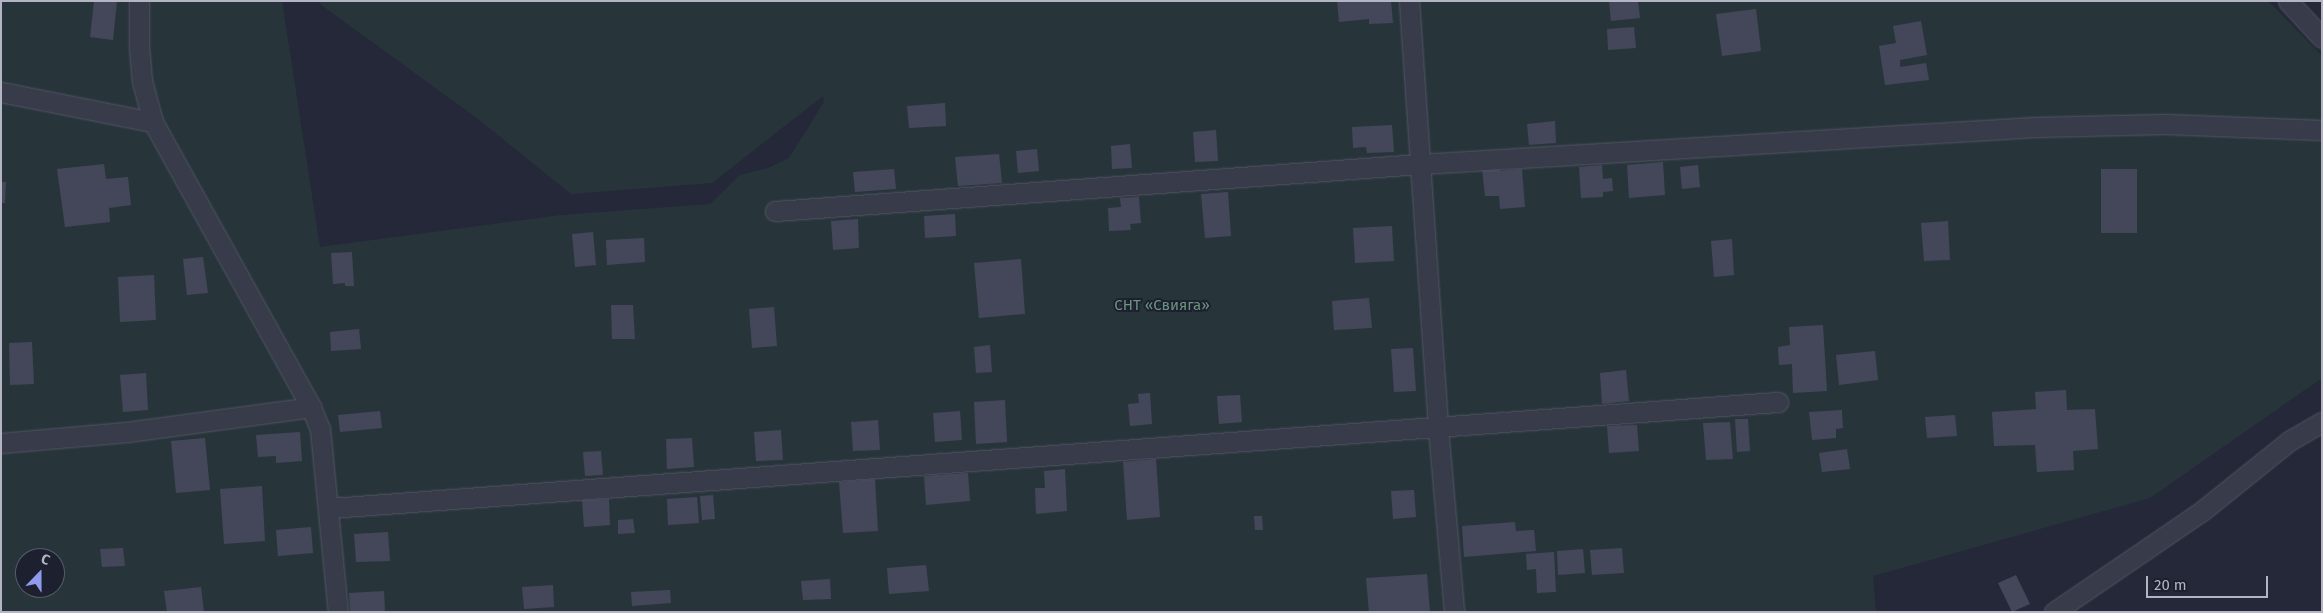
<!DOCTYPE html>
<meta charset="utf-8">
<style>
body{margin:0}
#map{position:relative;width:2323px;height:613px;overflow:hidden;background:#242839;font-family:"Fira Sans",sans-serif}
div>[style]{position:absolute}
.green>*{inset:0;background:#27353b}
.building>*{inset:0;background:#44475a}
.roads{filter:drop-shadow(0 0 1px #535564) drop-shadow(0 0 1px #535564)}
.lane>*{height:19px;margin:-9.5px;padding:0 9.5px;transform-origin:9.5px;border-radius:9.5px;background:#383b49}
span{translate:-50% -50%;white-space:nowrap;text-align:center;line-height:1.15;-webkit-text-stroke:4px #1d202e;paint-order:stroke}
.park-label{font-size:15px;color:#6c9480}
.frame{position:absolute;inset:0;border:2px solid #b3b5c5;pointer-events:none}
.north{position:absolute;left:15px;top:548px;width:50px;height:50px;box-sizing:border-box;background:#1d202e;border:1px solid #595c6a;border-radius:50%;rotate:22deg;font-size:14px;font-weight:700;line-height:20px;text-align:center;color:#b3b5c5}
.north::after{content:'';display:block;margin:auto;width:18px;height:22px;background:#909bee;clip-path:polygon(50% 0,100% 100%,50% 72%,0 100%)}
.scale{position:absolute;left:2146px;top:576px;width:122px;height:22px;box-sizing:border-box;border:2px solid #b3b5c5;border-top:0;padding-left:6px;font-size:15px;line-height:18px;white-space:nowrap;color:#b3b5c5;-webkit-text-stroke:4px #1d202e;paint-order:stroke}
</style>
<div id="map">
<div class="green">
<div style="clip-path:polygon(evenodd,1px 1px,282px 1px,320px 247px,561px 215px,710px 204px,740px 175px,768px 168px,789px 158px,824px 102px,823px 96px,712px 183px,571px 194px,478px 119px,320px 4px,320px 1px,2268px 1px,2322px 56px,2322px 378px,2150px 498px,1873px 576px,1876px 612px,1px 612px,1px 1px,25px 558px,55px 558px,55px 588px,25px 588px,25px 558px)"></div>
</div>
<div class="building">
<div style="clip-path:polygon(94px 1px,117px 1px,113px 40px,90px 37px)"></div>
<div style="clip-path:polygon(1337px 1px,1391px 1px,1393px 23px,1369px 24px,1369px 19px,1339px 22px)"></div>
<div style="clip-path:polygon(1613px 1px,1638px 1px,1640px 18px,1611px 21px,1609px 2px)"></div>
<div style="clip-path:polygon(1756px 9px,1761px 51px,1722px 56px,1716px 14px)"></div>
<div style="clip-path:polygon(1921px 21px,1927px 55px,1900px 60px,1900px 67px,1926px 63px,1929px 80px,1885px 85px,1879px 46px,1896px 43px,1893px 26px)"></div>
<div style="clip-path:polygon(1634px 27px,1636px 48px,1608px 50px,1607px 29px)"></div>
<div style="clip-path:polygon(945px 103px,946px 126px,909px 128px,907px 106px)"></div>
<div style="clip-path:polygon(1555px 121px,1556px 143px,1529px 145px,1527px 124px)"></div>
<div style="clip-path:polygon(1392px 125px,1394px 152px,1367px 153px,1366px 147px,1353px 148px,1352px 127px)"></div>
<div style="clip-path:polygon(1216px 130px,1218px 161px,1195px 162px,1193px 132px)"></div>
<div style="clip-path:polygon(1130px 144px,1132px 168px,1112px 169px,1111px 146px)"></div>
<div style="clip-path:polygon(1037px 149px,1039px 171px,1018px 173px,1016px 151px)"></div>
<div style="clip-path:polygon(999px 154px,1002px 183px,958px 186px,955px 157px)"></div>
<div style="clip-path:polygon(1663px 162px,1665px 195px,1629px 198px,1627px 165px)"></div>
<div style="clip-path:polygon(104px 164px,106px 179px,128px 177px,131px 205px,109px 208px,110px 222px,65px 227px,57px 169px)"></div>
<div style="clip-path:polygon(1602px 165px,1603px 179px,1612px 178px,1613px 191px,1603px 192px,1603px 197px,1581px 198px,1579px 167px)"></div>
<div style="clip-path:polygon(1698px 165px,1700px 187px,1682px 189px,1680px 167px)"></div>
<div style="clip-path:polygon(1500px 168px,1500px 171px,1522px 169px,1525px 207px,1500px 209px,1499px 196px,1485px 196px,1482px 169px)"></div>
<div style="clip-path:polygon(894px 169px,896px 189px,855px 192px,853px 172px)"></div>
<div style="clip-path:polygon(2101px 169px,2137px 169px,2137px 233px,2101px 233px)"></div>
<div style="clip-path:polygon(1px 182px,6px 182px,5px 203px,1px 203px)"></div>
<div style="clip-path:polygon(1228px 192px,1231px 236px,1205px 238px,1201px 194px)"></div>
<div style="clip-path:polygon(1139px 197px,1141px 223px,1130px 224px,1131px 230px,1109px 231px,1108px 208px,1121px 207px,1120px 198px)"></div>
<div style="clip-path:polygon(955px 214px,956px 236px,925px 238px,924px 216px)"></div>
<div style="clip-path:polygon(858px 219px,859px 248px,833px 250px,831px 221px)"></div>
<div style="clip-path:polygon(1948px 221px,1950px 260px,1924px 261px,1921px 223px)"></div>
<div style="clip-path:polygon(1392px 226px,1394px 261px,1355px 263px,1353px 228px)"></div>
<div style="clip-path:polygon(593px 232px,596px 265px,575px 267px,572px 234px)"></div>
<div style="clip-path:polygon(644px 238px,645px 262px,607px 265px,606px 240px)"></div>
<div style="clip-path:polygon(1732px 239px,1734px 275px,1714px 277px,1711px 241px)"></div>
<div style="clip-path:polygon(352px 252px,354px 286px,345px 286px,345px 283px,333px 284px,331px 253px)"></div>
<div style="clip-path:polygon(203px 257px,208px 293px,187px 295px,183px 259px)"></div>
<div style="clip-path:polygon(1021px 259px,1025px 314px,979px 318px,974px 263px)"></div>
<div style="clip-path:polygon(154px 275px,156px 320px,120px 322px,118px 277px)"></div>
<div style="clip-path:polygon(1369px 298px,1372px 328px,1334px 330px,1332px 301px)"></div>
<div style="clip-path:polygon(611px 305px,633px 305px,635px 339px,612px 339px)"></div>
<div style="clip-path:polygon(774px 307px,777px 346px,752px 348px,749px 309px)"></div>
<div style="clip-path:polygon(1823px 325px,1827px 391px,1793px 393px,1792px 364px,1779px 365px,1778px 347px,1790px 345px,1789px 327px)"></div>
<div style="clip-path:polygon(359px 329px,361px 349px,331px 351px,330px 332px)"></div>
<div style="clip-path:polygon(32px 342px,34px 384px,10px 385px,9px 343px)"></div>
<div style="clip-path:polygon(990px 345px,992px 372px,976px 373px,974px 347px)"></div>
<div style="clip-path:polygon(1413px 348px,1416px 391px,1394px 392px,1391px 349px)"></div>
<div style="clip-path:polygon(1875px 351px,1878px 380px,1839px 385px,1836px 355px)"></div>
<div style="clip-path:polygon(1626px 370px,1629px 401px,1602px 404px,1600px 373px)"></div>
<div style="clip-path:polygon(146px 373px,148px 410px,123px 412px,120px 375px)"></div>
<div style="clip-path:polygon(2066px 390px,2067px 410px,2095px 409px,2098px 449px,2073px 451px,2074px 470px,2037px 472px,2035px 445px,1994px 446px,1992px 412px,2036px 409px,2035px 392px)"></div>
<div style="clip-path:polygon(1150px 393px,1152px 424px,1130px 426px,1128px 404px,1139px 403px,1138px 394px)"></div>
<div style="clip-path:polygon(1240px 395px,1242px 422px,1219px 424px,1217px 396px)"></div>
<div style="clip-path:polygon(1005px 400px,1007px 442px,976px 444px,974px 402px)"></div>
<div style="clip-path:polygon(1842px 410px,1843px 428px,1836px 429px,1836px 438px,1812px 440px,1809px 412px)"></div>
<div style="clip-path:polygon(380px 411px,382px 428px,340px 432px,338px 415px)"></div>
<div style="clip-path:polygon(960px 411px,962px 440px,935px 442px,933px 413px)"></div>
<div style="clip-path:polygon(1955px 415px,1957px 436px,1927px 438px,1925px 417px)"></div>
<div style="clip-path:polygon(1735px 419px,1748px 419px,1750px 451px,1737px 452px)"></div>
<div style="clip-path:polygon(878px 420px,880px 450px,853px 451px,851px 422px)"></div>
<div style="clip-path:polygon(1730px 422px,1733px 459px,1706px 460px,1703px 423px)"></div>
<div style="clip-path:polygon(1637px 425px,1639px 451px,1609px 453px,1607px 426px)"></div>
<div style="clip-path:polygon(781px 430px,783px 460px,756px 461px,754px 432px)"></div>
<div style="clip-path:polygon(300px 432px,302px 461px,276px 463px,276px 456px,258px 457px,256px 435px)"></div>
<div style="clip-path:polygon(205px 438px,210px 490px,176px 493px,171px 441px)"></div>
<div style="clip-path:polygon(692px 438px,694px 467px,667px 469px,666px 439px)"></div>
<div style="clip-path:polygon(1847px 449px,1850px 469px,1822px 472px,1819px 453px)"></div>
<div style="clip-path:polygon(601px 451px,603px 475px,585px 476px,583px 452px)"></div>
<div style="clip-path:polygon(1156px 459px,1160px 517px,1127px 520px,1123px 462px)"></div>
<div style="clip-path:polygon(1065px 469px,1067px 511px,1036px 514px,1035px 488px,1045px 488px,1044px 471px)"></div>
<div style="clip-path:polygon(968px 473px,970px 501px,926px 505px,924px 476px)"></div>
<div style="clip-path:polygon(875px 479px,878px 531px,843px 533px,839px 482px)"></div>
<div style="clip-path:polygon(262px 486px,265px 541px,224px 544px,220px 489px)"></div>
<div style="clip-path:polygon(1414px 490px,1416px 517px,1393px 519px,1391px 491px)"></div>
<div style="clip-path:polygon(713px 495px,715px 519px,702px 520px,700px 496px)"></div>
<div style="clip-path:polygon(697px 497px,699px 523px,668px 525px,667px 499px)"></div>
<div style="clip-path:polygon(609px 499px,610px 525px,584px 527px,582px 500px)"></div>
<div style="clip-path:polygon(1254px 516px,1262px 516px,1263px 530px,1255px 530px)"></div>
<div style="clip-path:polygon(633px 519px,635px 533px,618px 534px,618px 520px)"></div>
<div style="clip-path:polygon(1515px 522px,1516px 531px,1534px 530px,1536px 551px,1464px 557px,1462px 526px)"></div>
<div style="clip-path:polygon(311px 527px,313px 553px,278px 556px,276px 530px)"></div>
<div style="clip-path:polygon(388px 532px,390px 561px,356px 562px,354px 534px)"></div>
<div style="clip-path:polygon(123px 548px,125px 566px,102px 567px,100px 549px)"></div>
<div style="clip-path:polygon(1622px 548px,1624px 573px,1592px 575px,1590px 550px)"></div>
<div style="clip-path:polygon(1583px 549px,1585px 573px,1558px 575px,1557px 551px)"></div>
<div style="clip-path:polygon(1554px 552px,1556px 592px,1537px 593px,1536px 569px,1527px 570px,1526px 554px)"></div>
<div style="clip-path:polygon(926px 565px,929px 591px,889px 594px,887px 568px)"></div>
<div style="clip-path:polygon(1427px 574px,1430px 612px,1369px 612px,1366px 578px)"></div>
<div style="clip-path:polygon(2016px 575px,2030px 604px,2012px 612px,1998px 583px)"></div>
<div style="clip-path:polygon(830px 579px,831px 599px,803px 600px,801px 581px)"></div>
<div style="clip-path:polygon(553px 585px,554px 607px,524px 609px,522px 587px)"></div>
<div style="clip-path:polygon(201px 587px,204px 612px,167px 612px,164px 591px)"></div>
<div style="clip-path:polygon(670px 590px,671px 603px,632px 606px,631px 592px)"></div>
<div style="clip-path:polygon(384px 591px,385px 612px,350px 612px,349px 593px)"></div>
</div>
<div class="roads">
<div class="lane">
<div style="left:139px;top:1px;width:46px;rotate:90deg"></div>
<div style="left:139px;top:47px;width:34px;rotate:85deg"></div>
<div style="left:142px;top:81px;width:42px;rotate:75deg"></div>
<div style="left:153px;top:122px;width:326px;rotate:61deg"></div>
<div style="left:311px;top:407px;width:24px;rotate:68deg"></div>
<div style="left:320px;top:429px;width:184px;rotate:84.4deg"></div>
<div style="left:1409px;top:1px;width:428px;rotate:86.1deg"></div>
<div style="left:1438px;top:428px;width:185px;rotate:85deg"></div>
<div style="left:2288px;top:1px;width:50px;rotate:47.4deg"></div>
<div style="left:1px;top:92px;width:155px;rotate:11.2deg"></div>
<div style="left:775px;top:211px;width:647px;rotate:-4.17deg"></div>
<div style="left:1420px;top:164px;width:616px;rotate:-3.44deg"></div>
<div style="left:2035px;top:127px;width:130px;rotate:-1.3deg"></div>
<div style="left:2165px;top:124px;width:157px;rotate:2.2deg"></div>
<div style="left:1px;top:443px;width:126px;rotate:-5deg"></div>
<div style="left:127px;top:432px;width:186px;rotate:-7.7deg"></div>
<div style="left:330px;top:508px;width:1452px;rotate:-4.19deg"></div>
<div style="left:2054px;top:612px;width:179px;rotate:-34.3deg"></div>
<div style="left:2202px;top:511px;width:112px;rotate:-38.8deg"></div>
<div style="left:2289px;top:441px;width:38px;rotate:-30deg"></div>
</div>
</div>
<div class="park-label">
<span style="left:1162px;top:306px">СНТ «Свияга»</span>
</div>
<div class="frame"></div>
<div class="north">С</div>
<div class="scale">20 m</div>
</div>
